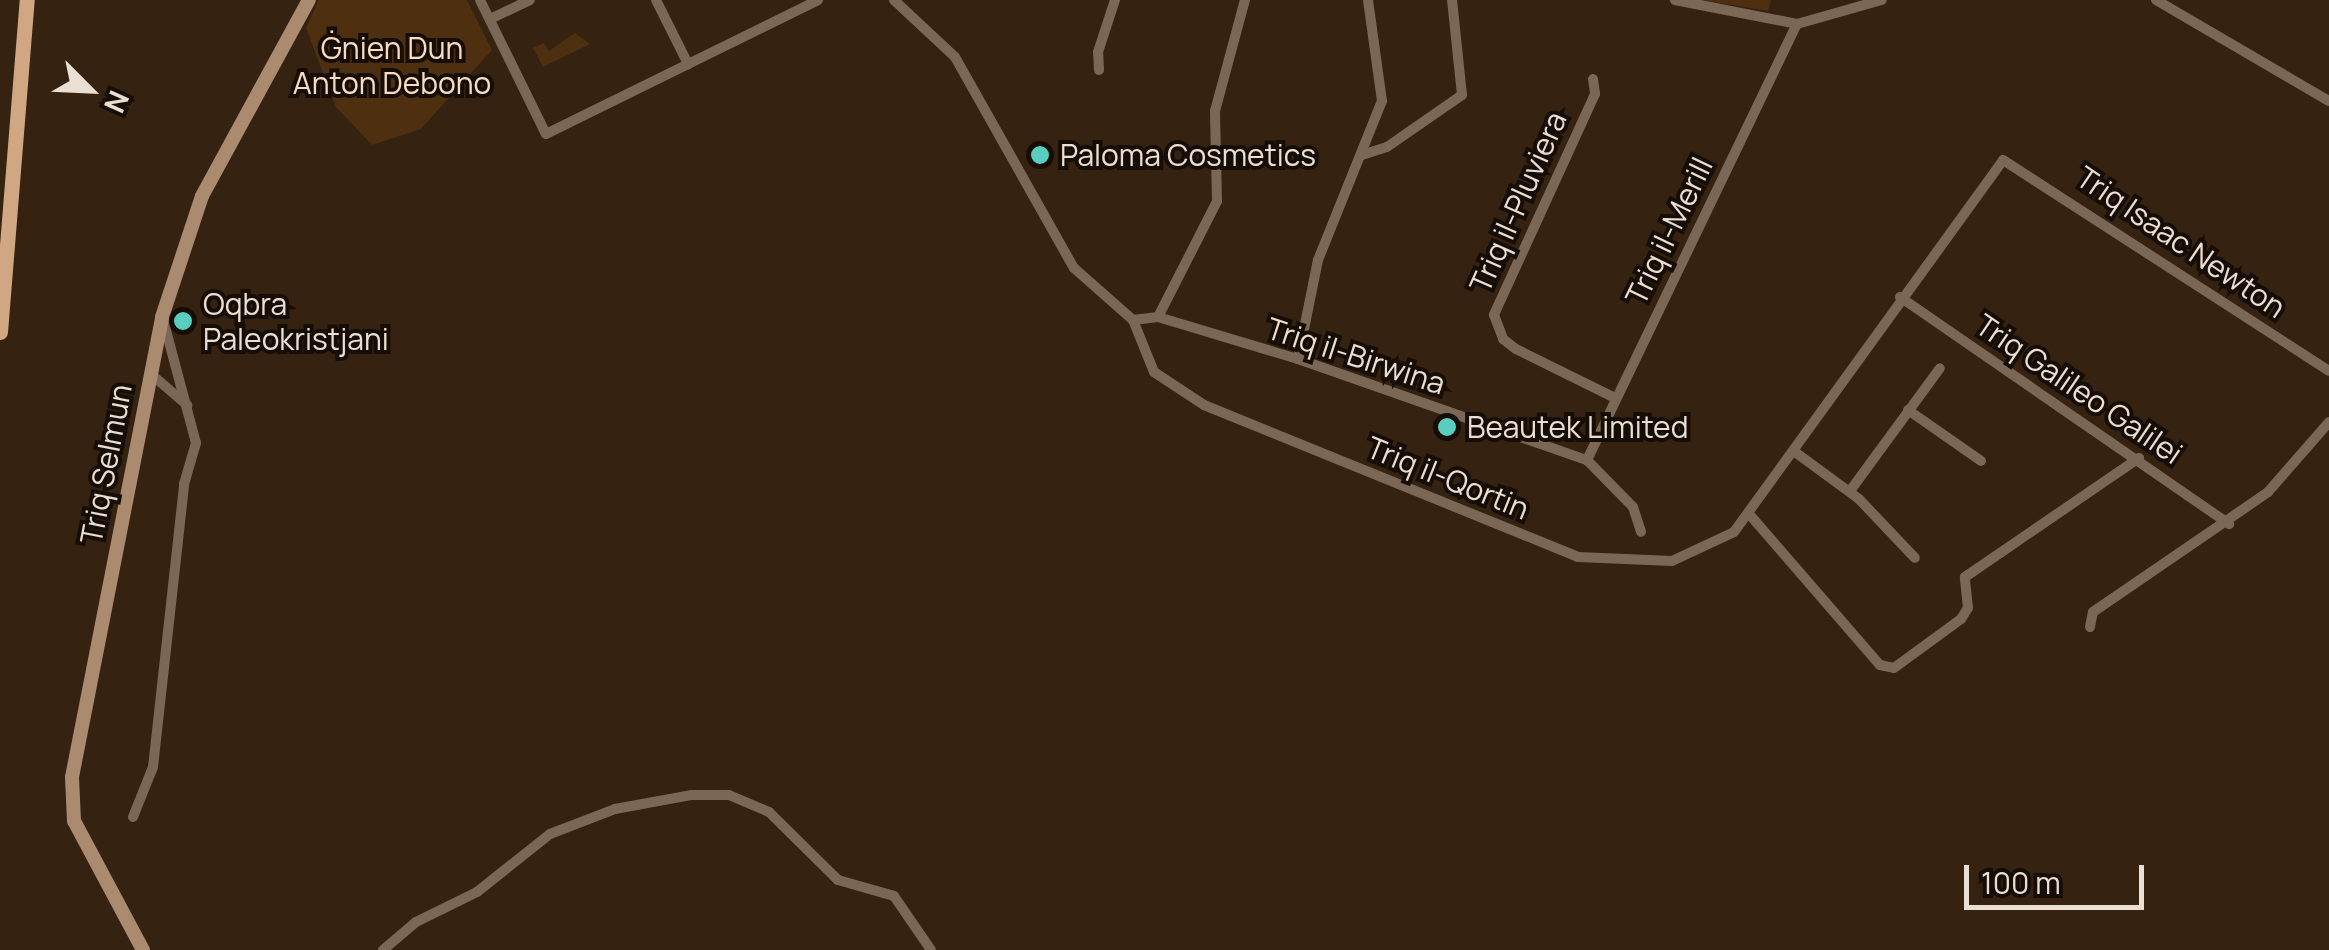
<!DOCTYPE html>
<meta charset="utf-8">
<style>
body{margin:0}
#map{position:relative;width:2329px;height:950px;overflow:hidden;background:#352210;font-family:Manrope,sans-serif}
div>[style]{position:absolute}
.green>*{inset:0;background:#4e2f0f}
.street>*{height:10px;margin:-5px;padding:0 5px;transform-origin:5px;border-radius:5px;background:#7b6755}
.secondary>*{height:14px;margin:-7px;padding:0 7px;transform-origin:7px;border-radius:7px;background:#ab8b6f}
.primary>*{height:15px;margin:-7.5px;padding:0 7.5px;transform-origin:7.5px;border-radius:7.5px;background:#d0a782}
.dots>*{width:28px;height:28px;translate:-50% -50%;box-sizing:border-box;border:5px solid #160e06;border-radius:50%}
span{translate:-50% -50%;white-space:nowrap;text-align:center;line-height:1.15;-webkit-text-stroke:8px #160e06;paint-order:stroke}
.park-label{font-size:30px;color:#f7dbc3}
.poi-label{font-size:30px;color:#ebded3}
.left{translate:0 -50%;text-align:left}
.street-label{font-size:30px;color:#ebded3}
.north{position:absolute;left:40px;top:40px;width:100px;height:100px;-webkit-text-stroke:8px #160e06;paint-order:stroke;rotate:114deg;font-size:28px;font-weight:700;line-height:40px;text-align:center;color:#ebded3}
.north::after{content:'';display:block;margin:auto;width:35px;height:45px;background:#ebded3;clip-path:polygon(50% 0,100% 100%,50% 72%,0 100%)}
.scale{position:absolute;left:1964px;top:865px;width:180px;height:45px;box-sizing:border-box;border:5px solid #ebded3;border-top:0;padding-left:12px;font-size:30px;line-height:35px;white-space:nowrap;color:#ebded3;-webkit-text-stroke:8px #160e06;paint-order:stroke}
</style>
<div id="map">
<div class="green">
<div style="clip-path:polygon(319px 0,467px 0,492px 50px,421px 129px,372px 145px,336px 107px,306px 28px)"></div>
<div style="clip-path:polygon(1702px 0,1771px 0,1768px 11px)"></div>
<div style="clip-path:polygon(575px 33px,590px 44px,543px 67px,533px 48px,544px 43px,549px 51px)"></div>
</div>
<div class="street">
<div style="left:480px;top:0;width:149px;rotate:63.8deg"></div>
<div style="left:546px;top:134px;width:303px;rotate:-26.2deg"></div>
<div style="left:656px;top:0;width:72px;rotate:63.4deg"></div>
<div style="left:894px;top:0;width:83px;rotate:43.1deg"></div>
<div style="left:955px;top:57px;width:242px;rotate:60.6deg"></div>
<div style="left:1074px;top:268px;width:79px;rotate:41.4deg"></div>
<div style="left:1133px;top:320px;width:56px;rotate:68deg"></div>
<div style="left:1154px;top:372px;width:60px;rotate:33.4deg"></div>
<div style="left:1204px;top:405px;width:404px;rotate:22.1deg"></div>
<div style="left:1578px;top:557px;width:94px;rotate:2.4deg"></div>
<div style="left:1672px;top:561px;width:68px;rotate:-25.1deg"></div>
<div style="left:1734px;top:532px;width:459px;rotate:-54.1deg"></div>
<div style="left:2003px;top:160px;width:388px;rotate:32.9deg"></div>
<div style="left:1675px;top:0;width:124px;rotate:11.1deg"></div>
<div style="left:1797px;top:24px;width:88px;rotate:-15.8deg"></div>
<div style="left:2156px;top:0;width:200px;rotate:30.3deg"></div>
<div style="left:490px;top:19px;width:44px;rotate:-25.4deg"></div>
<div style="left:1099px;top:70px;width:18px;rotate:-93deg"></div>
<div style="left:1098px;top:52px;width:55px;rotate:-71.9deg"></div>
<div style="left:1593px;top:79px;width:15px;rotate:82deg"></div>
<div style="left:1595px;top:94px;width:243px;rotate:114.6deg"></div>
<div style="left:1494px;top:315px;width:26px;rotate:69deg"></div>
<div style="left:1503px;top:339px;width:16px;rotate:38deg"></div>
<div style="left:1516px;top:349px;width:110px;rotate:26.3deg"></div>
<div style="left:1362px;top:155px;width:26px;rotate:-18deg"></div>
<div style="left:1387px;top:147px;width:91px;rotate:-34.7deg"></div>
<div style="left:1462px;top:95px;width:96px;rotate:-96deg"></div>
<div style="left:1900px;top:297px;width:400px;rotate:34.6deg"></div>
<div style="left:1158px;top:317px;width:130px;rotate:-63deg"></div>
<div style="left:1217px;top:201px;width:90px;rotate:-91.3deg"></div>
<div style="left:1215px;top:111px;width:115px;rotate:-74.9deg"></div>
<div style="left:1133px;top:320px;width:25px;rotate:-7deg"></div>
<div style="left:1158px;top:317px;width:146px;rotate:16.7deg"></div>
<div style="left:1298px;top:359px;width:306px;rotate:19.3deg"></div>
<div style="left:1587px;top:460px;width:66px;rotate:45.6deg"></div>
<div style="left:1633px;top:507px;width:26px;rotate:72deg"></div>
<div style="left:1298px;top:359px;width:101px;rotate:-78.6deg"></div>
<div style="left:1318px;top:260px;width:171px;rotate:-68.1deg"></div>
<div style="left:1382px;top:101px;width:102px;rotate:-97.9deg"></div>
<div style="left:151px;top:374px;width:48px;rotate:40.7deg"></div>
<div style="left:1908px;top:410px;width:89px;rotate:34.9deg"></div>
<div style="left:1795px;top:452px;width:79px;rotate:36.3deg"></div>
<div style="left:1859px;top:499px;width:81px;rotate:46.5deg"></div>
<div style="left:1587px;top:460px;width:484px;rotate:-64.3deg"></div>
<div style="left:1850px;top:491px;width:152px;rotate:-53.8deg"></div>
<div style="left:1750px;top:515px;width:198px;rotate:49.1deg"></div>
<div style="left:1880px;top:665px;width:14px;rotate:12deg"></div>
<div style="left:1894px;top:668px;width:83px;rotate:-36.2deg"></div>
<div style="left:1961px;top:619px;width:13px;rotate:-58deg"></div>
<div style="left:1968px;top:608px;width:31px;rotate:-96deg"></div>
<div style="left:1965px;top:577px;width:211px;rotate:-34.4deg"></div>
<div style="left:2090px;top:627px;width:15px;rotate:-79deg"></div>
<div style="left:2093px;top:612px;width:212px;rotate:-34.4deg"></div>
<div style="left:2268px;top:492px;width:93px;rotate:-48.9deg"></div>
<div style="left:133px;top:817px;width:54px;rotate:-68.2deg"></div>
<div style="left:153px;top:767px;width:285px;rotate:-83.7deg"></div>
<div style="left:184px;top:484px;width:43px;rotate:-73.7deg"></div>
<div style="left:196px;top:443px;width:124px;rotate:-104.9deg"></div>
<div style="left:383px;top:950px;width:43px;rotate:-40.3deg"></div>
<div style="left:416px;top:922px;width:68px;rotate:-26.2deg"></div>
<div style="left:477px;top:892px;width:93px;rotate:-38.5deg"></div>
<div style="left:550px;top:834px;width:70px;rotate:-21deg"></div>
<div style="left:615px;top:809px;width:77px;rotate:-10.4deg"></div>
<div style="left:691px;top:795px;width:38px"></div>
<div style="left:729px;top:795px;width:43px;rotate:23deg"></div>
<div style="left:769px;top:812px;width:97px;rotate:44.6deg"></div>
<div style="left:838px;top:880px;width:58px;rotate:15.9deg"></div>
<div style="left:894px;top:896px;width:65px;rotate:55.6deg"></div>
</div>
<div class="secondary">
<div style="left:143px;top:950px;width:146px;rotate:-118.1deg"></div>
<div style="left:74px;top:821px;width:44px;rotate:-92.6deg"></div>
<div style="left:72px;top:777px;width:469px;rotate:-78.9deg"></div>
<div style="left:162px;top:317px;width:127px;rotate:-71.7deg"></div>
<div style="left:202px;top:196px;width:223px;rotate:-61.4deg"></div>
</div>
<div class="primary">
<div style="left:0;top:332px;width:333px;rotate:-85.4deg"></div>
</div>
<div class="dots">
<div style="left:1040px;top:155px;background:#59cebe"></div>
<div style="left:183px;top:321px;background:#59cebe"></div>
<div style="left:1447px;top:427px;background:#59cebe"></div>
</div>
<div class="park-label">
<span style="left:392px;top:65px">Ġnien Dun<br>Anton Debono</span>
</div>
<div class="poi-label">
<span class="left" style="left:1060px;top:155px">Paloma Cosmetics</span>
<span class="left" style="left:203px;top:321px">Oqbra<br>Paleokristjani</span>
<span class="left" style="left:1467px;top:427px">Beautek Limited</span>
</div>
<div class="street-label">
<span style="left:1518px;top:202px;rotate:-66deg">Triq il-Pluviera</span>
<span style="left:1669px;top:231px;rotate:-64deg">Triq il-Merill</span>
<span style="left:2181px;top:242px;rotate:34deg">Triq Isaac Newton</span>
<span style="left:1356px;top:356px;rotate:18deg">Triq il-Birwina</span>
<span style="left:2079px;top:389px;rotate:34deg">Triq Galileo Galilei</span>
<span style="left:106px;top:464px;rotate:-79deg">Triq Selmun</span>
<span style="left:1448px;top:478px;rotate:22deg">Triq il-Qortin</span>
</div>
<div class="north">N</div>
<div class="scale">100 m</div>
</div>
